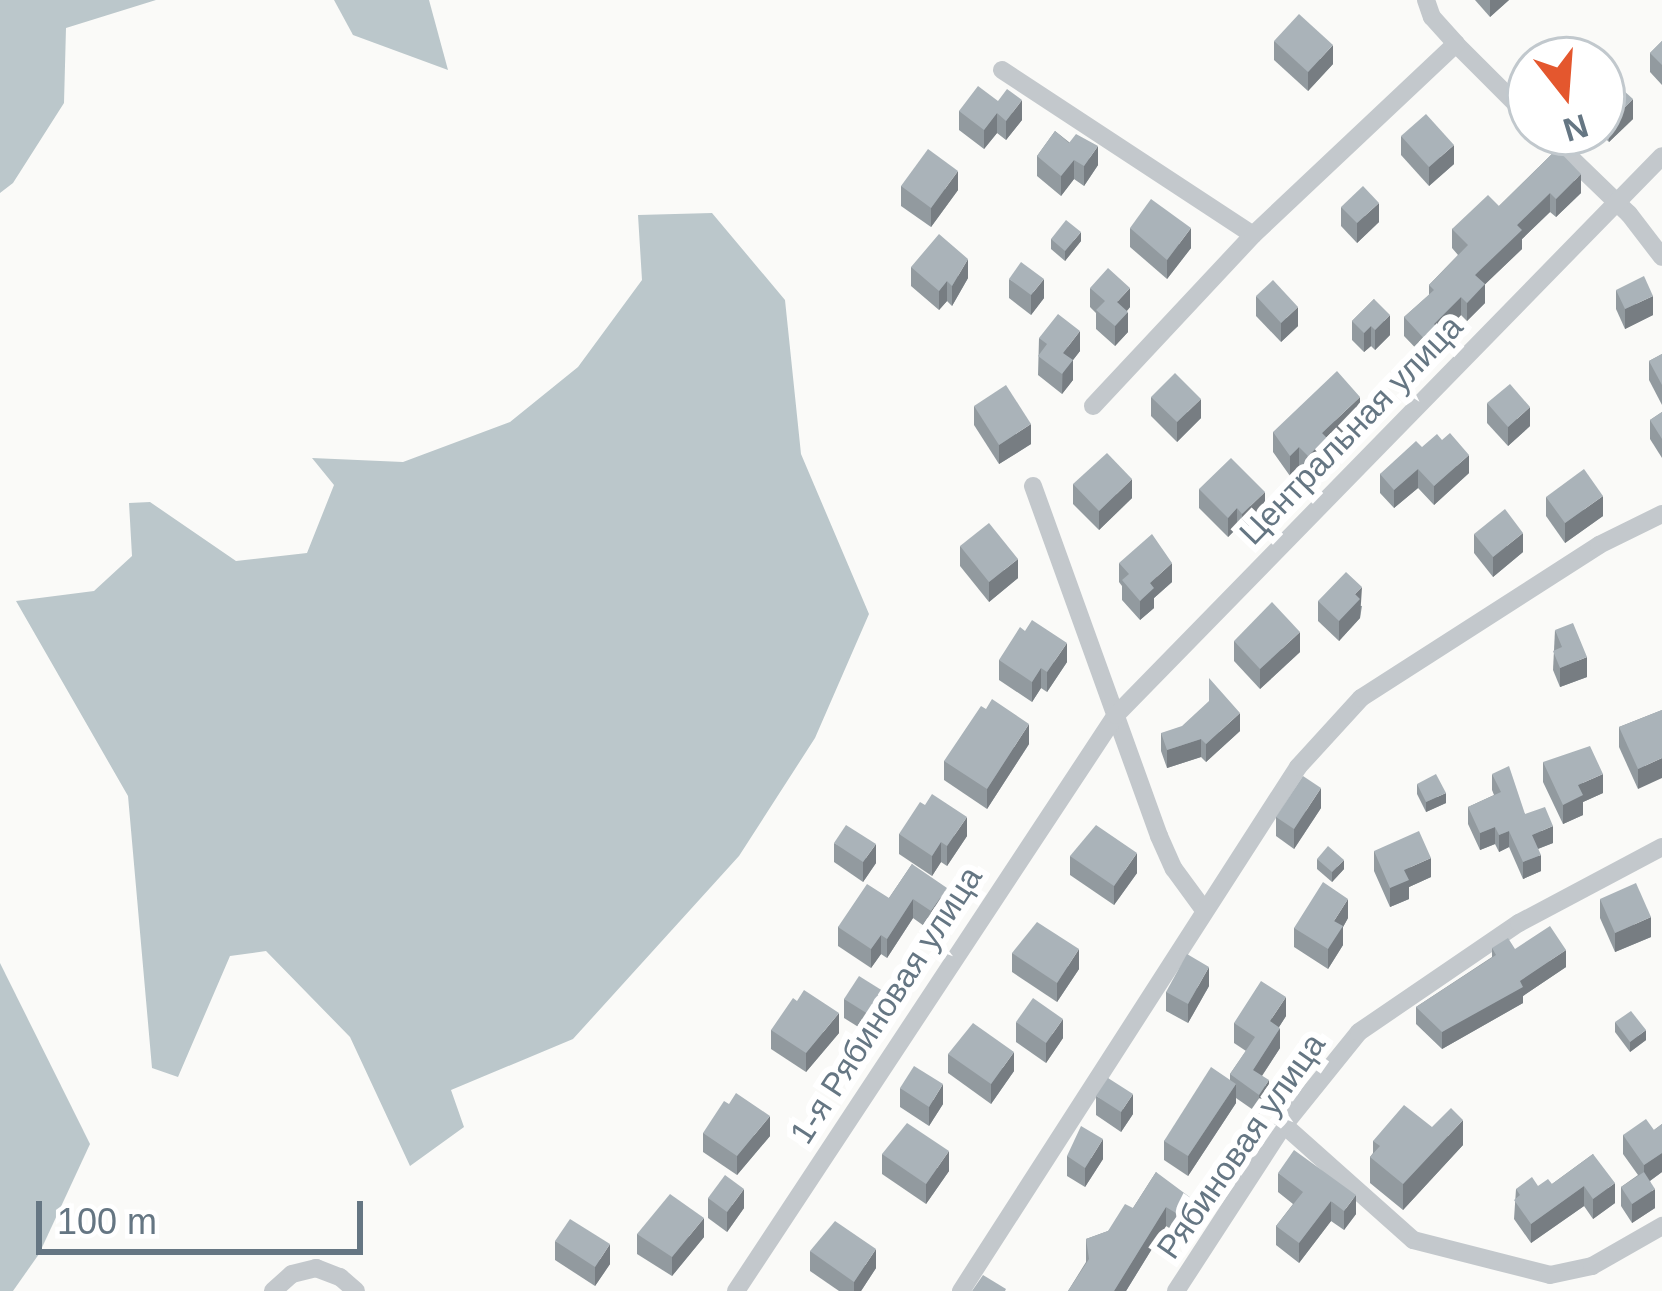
<!DOCTYPE html>
<meta charset="utf-8">
<style>
body{margin:0}
#map{position:relative;width:1662px;height:1291px;overflow:hidden;background:#fafaf8;font-family:Helvetica,sans-serif}
div>[style]{position:absolute}
.water>*{inset:0;background:#bbc7cb}
.street>*{height:18px;margin:-9px;padding:0 9px;transform-origin:9px;border-radius:9px;background:#c3c8cc}
.wall>*{inset:0;background:#929a9f}
.shaded-wall>*{inset:0;background:#777d82}
.building>*{inset:0;background:#aab3b9}
span{translate:-50% -50%;white-space:nowrap;text-align:center;line-height:1.15;-webkit-text-stroke:12px #fff;paint-order:stroke}
.street-label{font-size:33px;color:#657683}
.north{position:absolute;left:1506px;top:36px;width:120px;height:120px;box-sizing:border-box;background:#fff;border:3px solid #c1c8cd;border-radius:50%;rotate:163deg;font-size:33px;font-weight:700;line-height:48px;text-align:center;color:#657683}
.north::after{content:'';display:block;margin:auto;width:42px;height:54px;background:#e4572e;clip-path:polygon(50% 0,100% 100%,50% 72%,0 100%)}
.scale{position:absolute;left:36px;top:1201px;width:327px;height:54px;box-sizing:border-box;border:6px solid #657683;border-top:0;padding-left:15px;font-size:36px;line-height:42px;white-space:nowrap;color:#657683;-webkit-text-stroke:9px #fff;paint-order:stroke}
</style>
<div id="map">
<div class="water">
<div style="clip-path:polygon(0 0,156px 0,66px 28px,64px 103px,13px 183px,0 193px)"></div>
<div style="clip-path:polygon(334px 0,429px 0,448px 70px,353px 35px)"></div>
<div style="clip-path:polygon(712px 213px,785px 300px,801px 454px,869px 614px,815px 738px,739px 856px,573px 1039px,451px 1090px,464px 1127px,410px 1166px,350px 1037px,266px 951px,230px 956px,178px 1077px,152px 1068px,128px 796px,16px 601px,94px 591px,132px 556px,129px 503px,150px 502px,236px 561px,307px 553px,334px 485px,312px 458px,403px 462px,510px 422px,578px 367px,642px 280px,638px 215px)"></div>
<div style="clip-path:polygon(0 963px,90px 1144px,39px 1254px,13px 1291px,0 1291px)"></div>
</div>
<div class="street">
<div style="left:1426px;top:0;width:18px;rotate:71deg"></div>
<div style="left:1432px;top:17px;width:36px;rotate:48deg"></div>
<div style="left:1456px;top:44px;width:105px;rotate:45deg"></div>
<div style="left:1002px;top:70px;width:300px;rotate:33.3deg"></div>
<div style="left:1544px;top:132px;width:118px;rotate:44deg"></div>
<div style="left:1629px;top:214px;width:54px;rotate:52.5deg"></div>
<div style="left:1093px;top:406px;width:234px;rotate:-46.9deg"></div>
<div style="left:1253px;top:235px;width:279px;rotate:-43.3deg"></div>
<div style="left:1033px;top:486px;width:372px;rotate:70.2deg"></div>
<div style="left:1159px;top:836px;width:36px;rotate:66deg"></div>
<div style="left:1174px;top:869px;width:51px;rotate:53.8deg"></div>
<div style="left:1284px;top:1125px;width:173px;rotate:41.7deg"></div>
<div style="left:1413px;top:1240px;width:141px;rotate:14.3deg"></div>
<div style="left:1550px;top:1275px;width:43px;rotate:-12.1deg"></div>
<div style="left:1592px;top:1266px;width:81px;rotate:-29.7deg"></div>
<div style="left:273px;top:1291px;width:25px;rotate:-42deg"></div>
<div style="left:292px;top:1274px;width:25px;rotate:-14deg"></div>
<div style="left:316px;top:1268px;width:26px;rotate:21deg"></div>
<div style="left:340px;top:1277px;width:21px;rotate:41deg"></div>
<div style="left:736px;top:1291px;width:690px;rotate:-56.59deg"></div>
<div style="left:1116px;top:715px;width:781px;rotate:-45.67deg"></div>
<div style="left:961px;top:1291px;width:623px;rotate:-57.25deg"></div>
<div style="left:1298px;top:767px;width:93px;rotate:-47.6deg"></div>
<div style="left:1361px;top:698px;width:283px;rotate:-32.7deg"></div>
<div style="left:1599px;top:545px;width:70px;rotate:-26.2deg"></div>
<div style="left:1176px;top:1291px;width:198px;rotate:-57deg"></div>
<div style="left:1284px;top:1125px;width:119px;rotate:-51.1deg"></div>
<div style="left:1359px;top:1032px;width:194px;rotate:-34.3deg"></div>
<div style="left:1519px;top:923px;width:162px;rotate:-28deg"></div>
</div>
<div class="wall">
<div style="clip-path:polygon(1475px 0,1509px 0,1490px 17px)"></div>
<div style="clip-path:polygon(1274px 41px,1333px 64px,1308px 91px,1274px 60px)"></div>
<div style="clip-path:polygon(1662px 41px,1662px 85px,1650px 72px,1650px 53px)"></div>
<div style="clip-path:polygon(1602px 92px,1633px 119px,1609px 142px,1599px 132px,1602px 132px)"></div>
<div style="clip-path:polygon(998px 101px,1022px 120px,1006px 140px,997px 133px,984px 149px,959px 130px,959px 111px)"></div>
<div style="clip-path:polygon(1055px 131px,1098px 165px,1084px 186px,1074px 179px,1061px 196px,1037px 176px,1037px 156px)"></div>
<div style="clip-path:polygon(1401px 136px,1454px 164px,1429px 186px,1401px 155px)"></div>
<div style="clip-path:polygon(1557px 149px,1581px 193px,1556px 217px,1550px 212px,1522px 239px,1522px 249px,1485px 284px,1485px 303px,1467px 321px,1461px 315px,1442px 335px,1442px 351px,1429px 362px,1404px 336px,1404px 317px,1429px 295px,1429px 285px,1458px 255px,1452px 248px,1452px 229px,1499px 206px)"></div>
<div style="clip-path:polygon(901px 186px,958px 190px,931px 227px,901px 206px)"></div>
<div style="clip-path:polygon(1341px 207px,1379px 222px,1357px 243px,1341px 226px)"></div>
<div style="clip-path:polygon(1130px 228px,1191px 248px,1167px 279px,1130px 247px)"></div>
<div style="clip-path:polygon(1051px 239px,1081px 241px,1065px 261px,1051px 249px)"></div>
<div style="clip-path:polygon(911px 267px,968px 278px,952px 306px,947px 301px,939px 310px,911px 286px)"></div>
<div style="clip-path:polygon(1009px 279px,1044px 298px,1031px 315px,1009px 298px)"></div>
<div style="clip-path:polygon(1090px 288px,1130px 307px,1127px 311px,1128px 332px,1115px 346px,1096px 329px,1096px 313px,1090px 307px)"></div>
<div style="clip-path:polygon(1616px 290px,1653px 315px,1625px 329px,1616px 309px)"></div>
<div style="clip-path:polygon(1256px 296px,1298px 326px,1281px 342px,1256px 316px)"></div>
<div style="clip-path:polygon(1374px 299px,1390px 335px,1375px 350px,1371px 346px,1364px 352px,1352px 340px,1352px 321px)"></div>
<div style="clip-path:polygon(1039px 338px,1080px 351px,1073px 360px,1073px 380px,1062px 394px,1038px 375px)"></div>
<div style="clip-path:polygon(1662px 354px,1662px 405px,1649px 380px,1649px 361px)"></div>
<div style="clip-path:polygon(1151px 397px,1201px 418px,1177px 442px,1151px 416px)"></div>
<div style="clip-path:polygon(1487px 403px,1530px 426px,1508px 446px,1487px 423px)"></div>
<div style="clip-path:polygon(974px 406px,1031px 444px,999px 464px,974px 425px)"></div>
<div style="clip-path:polygon(1662px 412px,1662px 458px,1650px 439px,1650px 420px)"></div>
<div style="clip-path:polygon(1360px 416px,1327px 448px,1327px 458px,1308px 476px,1299px 467px,1290px 476px,1273px 452px,1273px 432px)"></div>
<div style="clip-path:polygon(1422px 447px,1469px 473px,1434px 505px,1418px 488px,1394px 508px,1380px 493px,1380px 474px)"></div>
<div style="clip-path:polygon(1073px 484px,1132px 498px,1099px 530px,1073px 504px)"></div>
<div style="clip-path:polygon(1199px 489px,1265px 511px,1242px 533px,1237px 528px,1228px 537px,1199px 508px)"></div>
<div style="clip-path:polygon(1546px 497px,1603px 516px,1565px 543px,1546px 516px)"></div>
<div style="clip-path:polygon(1474px 534px,1523px 552px,1493px 577px,1474px 553px)"></div>
<div style="clip-path:polygon(960px 546px,1018px 578px,989px 602px,960px 566px)"></div>
<div style="clip-path:polygon(1119px 563px,1172px 582px,1154px 598px,1154px 608px,1140px 620px,1122px 600px,1122px 586px,1119px 582px)"></div>
<div style="clip-path:polygon(1318px 601px,1362px 606px,1360px 618px,1339px 641px,1318px 621px)"></div>
<div style="clip-path:polygon(1555px 630px,1587px 677px,1560px 687px,1553px 670px)"></div>
<div style="clip-path:polygon(1234px 641px,1300px 652px,1260px 689px,1234px 661px)"></div>
<div style="clip-path:polygon(999px 660px,1067px 662px,1047px 692px,1041px 688px,1032px 702px,999px 680px)"></div>
<div style="clip-path:polygon(1662px 710px,1638px 789px,1619px 747px,1619px 727px)"></div>
<div style="clip-path:polygon(1240px 731px,1206px 762px,1201px 757px,1167px 768px,1161px 751px,1161px 733px)"></div>
<div style="clip-path:polygon(1029px 744px,987px 809px,944px 780px,944px 761px)"></div>
<div style="clip-path:polygon(1543px 762px,1603px 793px,1583px 802px,1583px 815px,1563px 824px,1543px 782px)"></div>
<div style="clip-path:polygon(1492px 774px,1525px 814px,1553px 843px,1538px 849px,1541px 871px,1523px 879px,1509px 847px,1499px 852px,1495px 844px,1480px 850px,1468px 824px,1468px 807px,1494px 795px,1492px 790px)"></div>
<div style="clip-path:polygon(1417px 784px,1446px 803px,1426px 812px,1417px 794px)"></div>
<div style="clip-path:polygon(1321px 808px,1294px 849px,1276px 836px,1276px 817px)"></div>
<div style="clip-path:polygon(899px 834px,967px 836px,947px 866px,941px 862px,932px 876px,899px 854px)"></div>
<div style="clip-path:polygon(834px 843px,876px 863px,863px 882px,834px 862px)"></div>
<div style="clip-path:polygon(1374px 851px,1431px 877px,1409px 887px,1409px 899px,1390px 907px,1374px 871px)"></div>
<div style="clip-path:polygon(1070px 856px,1137px 873px,1114px 905px,1070px 875px)"></div>
<div style="clip-path:polygon(1317px 859px,1344px 869px,1332px 882px,1317px 869px)"></div>
<div style="clip-path:polygon(912px 864px,947px 907px,931px 931px,913px 918px,887px 958px,881px 954px,871px 968px,838px 946px,838px 927px,889px 898px)"></div>
<div style="clip-path:polygon(1600px 899px,1651px 937px,1615px 952px,1600px 918px)"></div>
<div style="clip-path:polygon(1348px 918px,1343px 927px,1343px 945px,1328px 969px,1294px 947px,1294px 928px)"></div>
<div style="clip-path:polygon(1492px 948px,1515px 949px,1566px 967px,1523px 996px,1523px 1003px,1442px 1049px,1416px 1024px,1416px 1007px,1492px 957px)"></div>
<div style="clip-path:polygon(1012px 953px,1079px 969px,1057px 1002px,1012px 972px)"></div>
<div style="clip-path:polygon(1209px 986px,1188px 1023px,1166px 1011px,1166px 992px)"></div>
<div style="clip-path:polygon(844px 999px,883px 1010px,868px 1033px,844px 1018px)"></div>
<div style="clip-path:polygon(1286px 1016px,1279px 1027px,1280px 1048px,1262px 1076px,1269px 1100px,1259px 1114px,1236px 1098px,1236px 1103px,1188px 1176px,1164px 1160px,1164px 1141px,1230px 1080px,1230px 1074px,1246px 1051px,1234px 1043px,1234px 1023px)"></div>
<div style="clip-path:polygon(1016px 1022px,1063px 1038px,1046px 1063px,1016px 1042px)"></div>
<div style="clip-path:polygon(1615px 1022px,1646px 1040px,1630px 1052px,1615px 1032px)"></div>
<div style="clip-path:polygon(771px 1030px,839px 1033px,806px 1072px,771px 1049px)"></div>
<div style="clip-path:polygon(948px 1054px,1014px 1071px,991px 1104px,948px 1073px)"></div>
<div style="clip-path:polygon(900px 1088px,943px 1104px,929px 1126px,900px 1107px)"></div>
<div style="clip-path:polygon(1096px 1096px,1133px 1114px,1121px 1132px,1096px 1115px)"></div>
<div style="clip-path:polygon(1662px 1124px,1662px 1172px,1650px 1181px,1655px 1208px,1632px 1223px,1621px 1206px,1621px 1187px,1638px 1175px,1623px 1154px,1623px 1135px,1654px 1130px)"></div>
<div style="clip-path:polygon(1432px 1127px,1463px 1145px,1403px 1210px,1370px 1183px,1370px 1157px,1373px 1153px,1373px 1141px)"></div>
<div style="clip-path:polygon(703px 1133px,770px 1136px,737px 1175px,703px 1152px)"></div>
<div style="clip-path:polygon(882px 1154px,949px 1171px,926px 1204px,882px 1174px)"></div>
<div style="clip-path:polygon(1593px 1154px,1615px 1203px,1593px 1219px,1584px 1206px,1531px 1243px,1514px 1219px,1516px 1189px,1552px 1184px)"></div>
<div style="clip-path:polygon(1067px 1156px,1103px 1159px,1085px 1187px,1067px 1176px)"></div>
<div style="clip-path:polygon(1156px 1172px,1195px 1221px,1184px 1237px,1166px 1226px,1126px 1291px,1068px 1291px,1086px 1262px,1086px 1239px,1108px 1231px,1133px 1208px)"></div>
<div style="clip-path:polygon(1278px 1173px,1356px 1214px,1344px 1230px,1331px 1221px,1299px 1263px,1276px 1245px,1276px 1226px,1293px 1204px,1278px 1192px)"></div>
<div style="clip-path:polygon(708px 1198px,744px 1208px,727px 1232px,708px 1218px)"></div>
<div style="clip-path:polygon(637px 1234px,704px 1237px,672px 1276px,637px 1254px)"></div>
<div style="clip-path:polygon(555px 1241px,610px 1264px,595px 1286px,555px 1260px)"></div>
<div style="clip-path:polygon(810px 1251px,876px 1268px,861px 1291px,839px 1291px,810px 1271px)"></div>
</div>
<div class="shaded-wall">
<div style="clip-path:polygon(1490px 0,1509px 0,1490px 17px)"></div>
<div style="clip-path:polygon(1333px 45px,1333px 64px,1308px 91px,1308px 72px)"></div>
<div style="clip-path:polygon(1633px 99px,1633px 119px,1609px 142px,1609px 123px)"></div>
<div style="clip-path:polygon(1022px 100px,1022px 120px,1006px 140px,1006px 121px)"></div>
<div style="clip-path:polygon(997px 113px,997px 133px,984px 149px,984px 130px)"></div>
<div style="clip-path:polygon(1454px 145px,1454px 164px,1429px 186px,1429px 167px)"></div>
<div style="clip-path:polygon(1098px 146px,1098px 165px,1084px 186px,1084px 166px)"></div>
<div style="clip-path:polygon(1074px 160px,1074px 179px,1061px 196px,1061px 176px)"></div>
<div style="clip-path:polygon(958px 171px,958px 190px,931px 227px,931px 208px)"></div>
<div style="clip-path:polygon(1581px 174px,1581px 193px,1556px 217px,1556px 199px)"></div>
<div style="clip-path:polygon(1550px 193px,1550px 212px,1522px 239px,1522px 249px,1475px 294px,1475px 275px,1517px 225px)"></div>
<div style="clip-path:polygon(1379px 203px,1379px 222px,1357px 243px,1357px 223px)"></div>
<div style="clip-path:polygon(1191px 228px,1191px 248px,1167px 279px,1167px 260px)"></div>
<div style="clip-path:polygon(1081px 232px,1081px 241px,1065px 261px,1065px 251px)"></div>
<div style="clip-path:polygon(968px 259px,968px 278px,952px 306px,952px 286px)"></div>
<div style="clip-path:polygon(1044px 279px,1044px 298px,1031px 315px,1031px 295px)"></div>
<div style="clip-path:polygon(947px 281px,947px 301px,939px 310px,939px 291px)"></div>
<div style="clip-path:polygon(1485px 284px,1485px 303px,1467px 321px,1467px 303px)"></div>
<div style="clip-path:polygon(1130px 288px,1130px 307px,1117px 322px,1117px 302px)"></div>
<div style="clip-path:polygon(1653px 296px,1653px 315px,1625px 329px,1625px 309px)"></div>
<div style="clip-path:polygon(1461px 297px,1461px 315px,1442px 335px,1442px 351px,1429px 362px,1429px 344px,1434px 324px)"></div>
<div style="clip-path:polygon(1298px 307px,1298px 326px,1281px 342px,1281px 323px)"></div>
<div style="clip-path:polygon(1128px 312px,1128px 332px,1115px 346px,1115px 326px)"></div>
<div style="clip-path:polygon(1390px 315px,1390px 335px,1375px 350px,1375px 330px)"></div>
<div style="clip-path:polygon(1371px 326px,1371px 346px,1364px 352px,1364px 333px)"></div>
<div style="clip-path:polygon(1080px 331px,1080px 351px,1073px 360px,1073px 380px,1062px 394px,1063px 353px)"></div>
<div style="clip-path:polygon(1360px 397px,1360px 416px,1327px 448px,1327px 458px,1308px 476px,1308px 456px,1322px 433px)"></div>
<div style="clip-path:polygon(1201px 399px,1201px 418px,1177px 442px,1177px 422px)"></div>
<div style="clip-path:polygon(1530px 407px,1530px 426px,1508px 446px,1508px 427px)"></div>
<div style="clip-path:polygon(1031px 424px,1031px 444px,999px 464px,999px 445px)"></div>
<div style="clip-path:polygon(1299px 447px,1299px 467px,1290px 476px,1290px 456px)"></div>
<div style="clip-path:polygon(1469px 455px,1469px 473px,1434px 505px,1434px 486px)"></div>
<div style="clip-path:polygon(1418px 469px,1418px 488px,1394px 508px,1394px 490px)"></div>
<div style="clip-path:polygon(1132px 479px,1132px 498px,1099px 530px,1099px 511px)"></div>
<div style="clip-path:polygon(1265px 492px,1265px 511px,1242px 533px,1242px 514px)"></div>
<div style="clip-path:polygon(1603px 496px,1603px 516px,1565px 543px,1565px 523px)"></div>
<div style="clip-path:polygon(1237px 508px,1237px 528px,1228px 537px,1228px 518px)"></div>
<div style="clip-path:polygon(1523px 533px,1523px 552px,1493px 577px,1493px 557px)"></div>
<div style="clip-path:polygon(1018px 559px,1018px 578px,989px 602px,989px 582px)"></div>
<div style="clip-path:polygon(1172px 563px,1172px 582px,1154px 598px,1154px 608px,1140px 620px,1140px 601px,1150px 583px)"></div>
<div style="clip-path:polygon(1362px 587px,1360px 618px,1339px 641px,1339px 621px,1355px 594px)"></div>
<div style="clip-path:polygon(1300px 632px,1300px 652px,1260px 689px,1260px 669px)"></div>
<div style="clip-path:polygon(1067px 643px,1067px 662px,1047px 692px,1047px 672px)"></div>
<div style="clip-path:polygon(1587px 657px,1587px 677px,1560px 687px,1560px 668px)"></div>
<div style="clip-path:polygon(1041px 668px,1041px 688px,1032px 702px,1032px 682px)"></div>
<div style="clip-path:polygon(1240px 713px,1240px 731px,1206px 762px,1206px 744px)"></div>
<div style="clip-path:polygon(1029px 724px,1029px 744px,987px 809px,987px 789px)"></div>
<div style="clip-path:polygon(1201px 739px,1201px 757px,1167px 768px,1167px 750px)"></div>
<div style="clip-path:polygon(1662px 758px,1662px 778px,1638px 789px,1638px 769px)"></div>
<div style="clip-path:polygon(1603px 774px,1603px 793px,1583px 802px,1583px 815px,1563px 824px,1563px 805px,1578px 785px)"></div>
<div style="clip-path:polygon(1321px 788px,1321px 808px,1294px 849px,1294px 829px)"></div>
<div style="clip-path:polygon(1446px 793px,1446px 803px,1426px 812px,1426px 802px)"></div>
<div style="clip-path:polygon(967px 817px,967px 836px,947px 866px,947px 846px)"></div>
<div style="clip-path:polygon(1553px 826px,1553px 843px,1532px 851px,1532px 835px)"></div>
<div style="clip-path:polygon(1495px 827px,1495px 844px,1480px 850px,1480px 833px)"></div>
<div style="clip-path:polygon(1509px 831px,1509px 847px,1499px 852px,1499px 835px)"></div>
<div style="clip-path:polygon(941px 842px,941px 862px,932px 876px,932px 856px)"></div>
<div style="clip-path:polygon(876px 844px,876px 863px,863px 882px,863px 862px)"></div>
<div style="clip-path:polygon(1137px 853px,1137px 873px,1114px 905px,1114px 886px)"></div>
<div style="clip-path:polygon(1541px 855px,1541px 871px,1523px 879px,1523px 862px)"></div>
<div style="clip-path:polygon(1431px 858px,1431px 877px,1409px 887px,1409px 899px,1390px 907px,1390px 888px,1404px 870px)"></div>
<div style="clip-path:polygon(1344px 860px,1344px 869px,1332px 882px,1332px 872px)"></div>
<div style="clip-path:polygon(947px 888px,947px 907px,931px 931px,931px 911px)"></div>
<div style="clip-path:polygon(913px 899px,913px 918px,887px 958px,887px 939px)"></div>
<div style="clip-path:polygon(1348px 899px,1348px 918px,1343px 927px,1343px 945px,1328px 969px,1328px 949px,1334px 921px)"></div>
<div style="clip-path:polygon(1651px 917px,1651px 937px,1615px 952px,1615px 933px)"></div>
<div style="clip-path:polygon(881px 935px,881px 954px,871px 968px,871px 949px)"></div>
<div style="clip-path:polygon(1079px 949px,1079px 969px,1057px 1002px,1057px 983px)"></div>
<div style="clip-path:polygon(1566px 950px,1566px 967px,1523px 996px,1523px 1003px,1442px 1049px,1442px 1032px)"></div>
<div style="clip-path:polygon(1209px 967px,1209px 986px,1188px 1023px,1188px 1004px)"></div>
<div style="clip-path:polygon(883px 991px,883px 1010px,868px 1033px,868px 1014px)"></div>
<div style="clip-path:polygon(1286px 997px,1286px 1016px,1270px 1041px,1270px 1021px)"></div>
<div style="clip-path:polygon(839px 1013px,839px 1033px,806px 1072px,806px 1053px)"></div>
<div style="clip-path:polygon(1063px 1019px,1063px 1038px,1046px 1063px,1046px 1043px)"></div>
<div style="clip-path:polygon(1280px 1028px,1280px 1048px,1253px 1089px,1253px 1070px)"></div>
<div style="clip-path:polygon(1646px 1030px,1646px 1040px,1630px 1052px,1630px 1042px)"></div>
<div style="clip-path:polygon(1014px 1052px,1014px 1071px,991px 1104px,991px 1084px)"></div>
<div style="clip-path:polygon(1269px 1080px,1269px 1100px,1259px 1114px,1259px 1095px)"></div>
<div style="clip-path:polygon(943px 1084px,943px 1104px,929px 1126px,929px 1107px)"></div>
<div style="clip-path:polygon(1236px 1084px,1236px 1103px,1188px 1176px,1188px 1156px)"></div>
<div style="clip-path:polygon(1133px 1094px,1133px 1114px,1121px 1132px,1121px 1112px)"></div>
<div style="clip-path:polygon(770px 1116px,770px 1136px,737px 1175px,737px 1156px)"></div>
<div style="clip-path:polygon(1463px 1120px,1463px 1145px,1403px 1210px,1403px 1184px)"></div>
<div style="clip-path:polygon(1103px 1139px,1103px 1159px,1085px 1187px,1085px 1168px)"></div>
<div style="clip-path:polygon(949px 1151px,949px 1171px,926px 1204px,926px 1184px)"></div>
<div style="clip-path:polygon(1662px 1153px,1662px 1172px,1644px 1185px,1644px 1165px)"></div>
<div style="clip-path:polygon(1615px 1183px,1615px 1203px,1593px 1219px,1593px 1199px)"></div>
<div style="clip-path:polygon(1584px 1186px,1584px 1206px,1531px 1243px,1531px 1224px)"></div>
<div style="clip-path:polygon(744px 1189px,744px 1208px,727px 1232px,727px 1212px)"></div>
<div style="clip-path:polygon(1655px 1189px,1655px 1208px,1632px 1223px,1632px 1204px)"></div>
<div style="clip-path:polygon(1356px 1195px,1356px 1214px,1344px 1230px,1344px 1211px)"></div>
<div style="clip-path:polygon(1195px 1201px,1195px 1221px,1184px 1237px,1184px 1218px)"></div>
<div style="clip-path:polygon(1331px 1201px,1331px 1221px,1299px 1263px,1299px 1243px)"></div>
<div style="clip-path:polygon(1166px 1207px,1166px 1226px,1126px 1291px,1114px 1291px)"></div>
<div style="clip-path:polygon(704px 1218px,704px 1237px,672px 1276px,672px 1257px)"></div>
<div style="clip-path:polygon(610px 1244px,610px 1264px,595px 1286px,595px 1267px)"></div>
<div style="clip-path:polygon(876px 1249px,876px 1268px,861px 1291px,854px 1291px,854px 1282px)"></div>
</div>
<div class="building">
<div style="clip-path:polygon(1299px 14px,1333px 45px,1308px 72px,1274px 41px)"></div>
<div style="clip-path:polygon(1662px 41px,1662px 65px,1650px 53px)"></div>
<div style="clip-path:polygon(1613px 81px,1633px 99px,1609px 123px,1602px 116px,1602px 92px)"></div>
<div style="clip-path:polygon(978px 86px,998px 101px,1007px 89px,1022px 100px,1006px 121px,997px 113px,984px 130px,959px 111px)"></div>
<div style="clip-path:polygon(1426px 114px,1454px 145px,1429px 167px,1401px 136px)"></div>
<div style="clip-path:polygon(1055px 131px,1069px 143px,1076px 134px,1098px 146px,1084px 166px,1074px 160px,1061px 176px,1037px 156px)"></div>
<div style="clip-path:polygon(928px 149px,958px 171px,931px 208px,901px 186px)"></div>
<div style="clip-path:polygon(1557px 149px,1581px 174px,1556px 199px,1550px 193px,1517px 225px,1522px 230px,1475px 275px,1485px 284px,1467px 303px,1461px 297px,1434px 324px,1442px 332px,1429px 344px,1404px 317px,1434px 290px,1429px 285px,1468px 245px,1452px 229px,1488px 195px,1499px 206px)"></div>
<div style="clip-path:polygon(1363px 186px,1379px 203px,1357px 223px,1341px 207px)"></div>
<div style="clip-path:polygon(1151px 199px,1191px 228px,1167px 260px,1130px 228px)"></div>
<div style="clip-path:polygon(1066px 220px,1081px 232px,1065px 251px,1051px 239px)"></div>
<div style="clip-path:polygon(939px 234px,968px 259px,952px 286px,947px 281px,939px 291px,911px 267px)"></div>
<div style="clip-path:polygon(1021px 262px,1044px 279px,1031px 295px,1009px 279px)"></div>
<div style="clip-path:polygon(1108px 268px,1130px 288px,1117px 302px,1128px 312px,1115px 326px,1096px 310px,1105px 301px,1090px 288px)"></div>
<div style="clip-path:polygon(1644px 276px,1653px 296px,1625px 309px,1616px 290px)"></div>
<div style="clip-path:polygon(1273px 280px,1298px 307px,1281px 323px,1256px 296px)"></div>
<div style="clip-path:polygon(1374px 299px,1390px 315px,1375px 330px,1371px 326px,1364px 333px,1352px 321px)"></div>
<div style="clip-path:polygon(1058px 314px,1080px 331px,1063px 353px,1073px 360px,1062px 374px,1038px 356px,1047px 344px,1039px 338px)"></div>
<div style="clip-path:polygon(1662px 354px,1662px 385px,1649px 361px)"></div>
<div style="clip-path:polygon(1337px 371px,1360px 397px,1322px 433px,1327px 438px,1308px 456px,1299px 447px,1290px 456px,1273px 432px)"></div>
<div style="clip-path:polygon(1175px 373px,1201px 399px,1177px 422px,1151px 397px)"></div>
<div style="clip-path:polygon(1510px 384px,1530px 407px,1508px 427px,1487px 403px)"></div>
<div style="clip-path:polygon(1006px 385px,1031px 424px,999px 445px,974px 406px)"></div>
<div style="clip-path:polygon(1662px 412px,1662px 439px,1650px 420px)"></div>
<div style="clip-path:polygon(1450px 433px,1469px 455px,1434px 486px,1418px 469px,1394px 490px,1380px 474px,1416px 441px,1422px 447px,1437px 434px,1442px 440px)"></div>
<div style="clip-path:polygon(1107px 453px,1132px 479px,1099px 511px,1073px 484px)"></div>
<div style="clip-path:polygon(1231px 458px,1265px 492px,1242px 514px,1237px 508px,1228px 518px,1199px 489px)"></div>
<div style="clip-path:polygon(1584px 469px,1603px 496px,1565px 523px,1546px 497px)"></div>
<div style="clip-path:polygon(1505px 509px,1523px 533px,1493px 557px,1474px 534px)"></div>
<div style="clip-path:polygon(989px 523px,1018px 559px,989px 582px,960px 546px)"></div>
<div style="clip-path:polygon(1152px 534px,1172px 563px,1150px 583px,1154px 588px,1140px 601px,1122px 580px,1129px 574px,1119px 563px)"></div>
<div style="clip-path:polygon(1346px 572px,1362px 587px,1355px 594px,1360px 599px,1339px 621px,1318px 601px)"></div>
<div style="clip-path:polygon(1272px 602px,1300px 632px,1260px 669px,1234px 641px)"></div>
<div style="clip-path:polygon(1032px 620px,1067px 643px,1047px 672px,1041px 668px,1032px 682px,999px 660px,1020px 627px,1025px 631px)"></div>
<div style="clip-path:polygon(1573px 623px,1587px 657px,1560px 668px,1553px 651px,1562px 647px,1555px 630px)"></div>
<div style="clip-path:polygon(1209px 678px,1240px 713px,1206px 744px,1201px 739px,1167px 750px,1161px 733px,1182px 726px,1209px 701px)"></div>
<div style="clip-path:polygon(992px 699px,1029px 724px,987px 789px,944px 761px,981px 706px,986px 709px)"></div>
<div style="clip-path:polygon(1662px 710px,1662px 758px,1638px 769px,1619px 727px)"></div>
<div style="clip-path:polygon(1590px 746px,1603px 774px,1578px 785px,1583px 795px,1563px 805px,1543px 762px)"></div>
<div style="clip-path:polygon(1509px 766px,1525px 814px,1545px 807px,1553px 826px,1532px 835px,1541px 855px,1523px 862px,1509px 831px,1499px 835px,1495px 827px,1480px 833px,1468px 807px,1501px 792px,1492px 774px)"></div>
<div style="clip-path:polygon(1436px 774px,1446px 793px,1426px 802px,1417px 784px)"></div>
<div style="clip-path:polygon(1303px 776px,1321px 788px,1294px 829px,1276px 817px)"></div>
<div style="clip-path:polygon(932px 794px,967px 817px,947px 846px,941px 842px,932px 856px,899px 834px,920px 802px,925px 805px)"></div>
<div style="clip-path:polygon(846px 825px,876px 844px,863px 862px,834px 843px)"></div>
<div style="clip-path:polygon(1096px 825px,1137px 853px,1114px 886px,1070px 856px)"></div>
<div style="clip-path:polygon(1419px 831px,1431px 858px,1404px 870px,1409px 880px,1390px 888px,1374px 851px)"></div>
<div style="clip-path:polygon(1328px 846px,1344px 860px,1332px 872px,1317px 859px)"></div>
<div style="clip-path:polygon(912px 864px,947px 888px,931px 911px,913px 899px,887px 939px,881px 935px,871px 949px,838px 927px,867px 884px,889px 898px)"></div>
<div style="clip-path:polygon(1323px 882px,1348px 899px,1334px 921px,1343px 926px,1328px 949px,1294px 928px)"></div>
<div style="clip-path:polygon(1636px 883px,1651px 917px,1615px 933px,1600px 899px)"></div>
<div style="clip-path:polygon(1037px 922px,1079px 949px,1057px 983px,1012px 953px)"></div>
<div style="clip-path:polygon(1550px 926px,1566px 950px,1520px 981px,1523px 987px,1442px 1032px,1416px 1007px,1496px 955px,1492px 948px,1508px 938px,1515px 949px)"></div>
<div style="clip-path:polygon(1187px 954px,1209px 967px,1188px 1004px,1166px 992px)"></div>
<div style="clip-path:polygon(859px 976px,883px 991px,868px 1014px,844px 999px)"></div>
<div style="clip-path:polygon(1261px 981px,1286px 997px,1270px 1021px,1280px 1028px,1253px 1070px,1269px 1080px,1259px 1095px,1230px 1074px,1255px 1037px,1234px 1023px)"></div>
<div style="clip-path:polygon(804px 990px,839px 1013px,806px 1053px,771px 1030px,793px 998px,797px 1001px)"></div>
<div style="clip-path:polygon(1033px 998px,1063px 1019px,1046px 1043px,1016px 1022px)"></div>
<div style="clip-path:polygon(1631px 1011px,1646px 1030px,1630px 1042px,1615px 1022px)"></div>
<div style="clip-path:polygon(973px 1023px,1014px 1052px,991px 1084px,948px 1054px)"></div>
<div style="clip-path:polygon(914px 1066px,943px 1084px,929px 1107px,900px 1088px)"></div>
<div style="clip-path:polygon(1211px 1067px,1236px 1084px,1188px 1156px,1164px 1141px)"></div>
<div style="clip-path:polygon(1108px 1078px,1133px 1094px,1121px 1112px,1096px 1096px)"></div>
<div style="clip-path:polygon(736px 1093px,770px 1116px,737px 1156px,703px 1133px,724px 1101px,729px 1104px)"></div>
<div style="clip-path:polygon(1404px 1105px,1432px 1127px,1451px 1108px,1463px 1120px,1403px 1184px,1370px 1157px,1380px 1146px,1373px 1141px)"></div>
<div style="clip-path:polygon(1646px 1119px,1654px 1130px,1662px 1124px,1662px 1153px,1644px 1165px,1623px 1135px)"></div>
<div style="clip-path:polygon(907px 1123px,949px 1151px,926px 1184px,882px 1154px)"></div>
<div style="clip-path:polygon(1081px 1126px,1103px 1139px,1085px 1168px,1067px 1156px)"></div>
<div style="clip-path:polygon(1294px 1150px,1356px 1195px,1344px 1211px,1331px 1201px,1299px 1243px,1276px 1226px,1303px 1192px,1278px 1173px)"></div>
<div style="clip-path:polygon(1593px 1154px,1615px 1183px,1593px 1199px,1584px 1186px,1531px 1224px,1514px 1200px,1520px 1195px,1516px 1189px,1532px 1177px,1538px 1186px,1548px 1179px,1552px 1184px)"></div>
<div style="clip-path:polygon(1156px 1172px,1195px 1201px,1184px 1218px,1166px 1207px,1114px 1291px,1068px 1291px,1089px 1259px,1086px 1239px,1108px 1231px,1125px 1204px,1133px 1208px)"></div>
<div style="clip-path:polygon(1644px 1172px,1655px 1189px,1632px 1204px,1621px 1187px)"></div>
<div style="clip-path:polygon(725px 1175px,744px 1189px,727px 1212px,708px 1198px)"></div>
<div style="clip-path:polygon(670px 1194px,704px 1218px,672px 1257px,637px 1234px)"></div>
<div style="clip-path:polygon(570px 1219px,610px 1244px,595px 1267px,555px 1241px)"></div>
<div style="clip-path:polygon(835px 1221px,876px 1249px,854px 1282px,810px 1251px)"></div>
<div style="clip-path:polygon(983px 1275px,1006px 1289px,1005px 1291px,972px 1291px)"></div>
</div>
<div class="street-label">
<span style="left:1351px;top:430px;rotate:-46deg">Центральная улица</span>
<span style="left:886px;top:1005px;rotate:-57deg">1-я Рябиновая улица</span>
<span style="left:1241px;top:1146px;rotate:-55deg">Рябиновая улица</span>
</div>
<div class="north">N</div>
<div class="scale">100 m</div>
</div>
